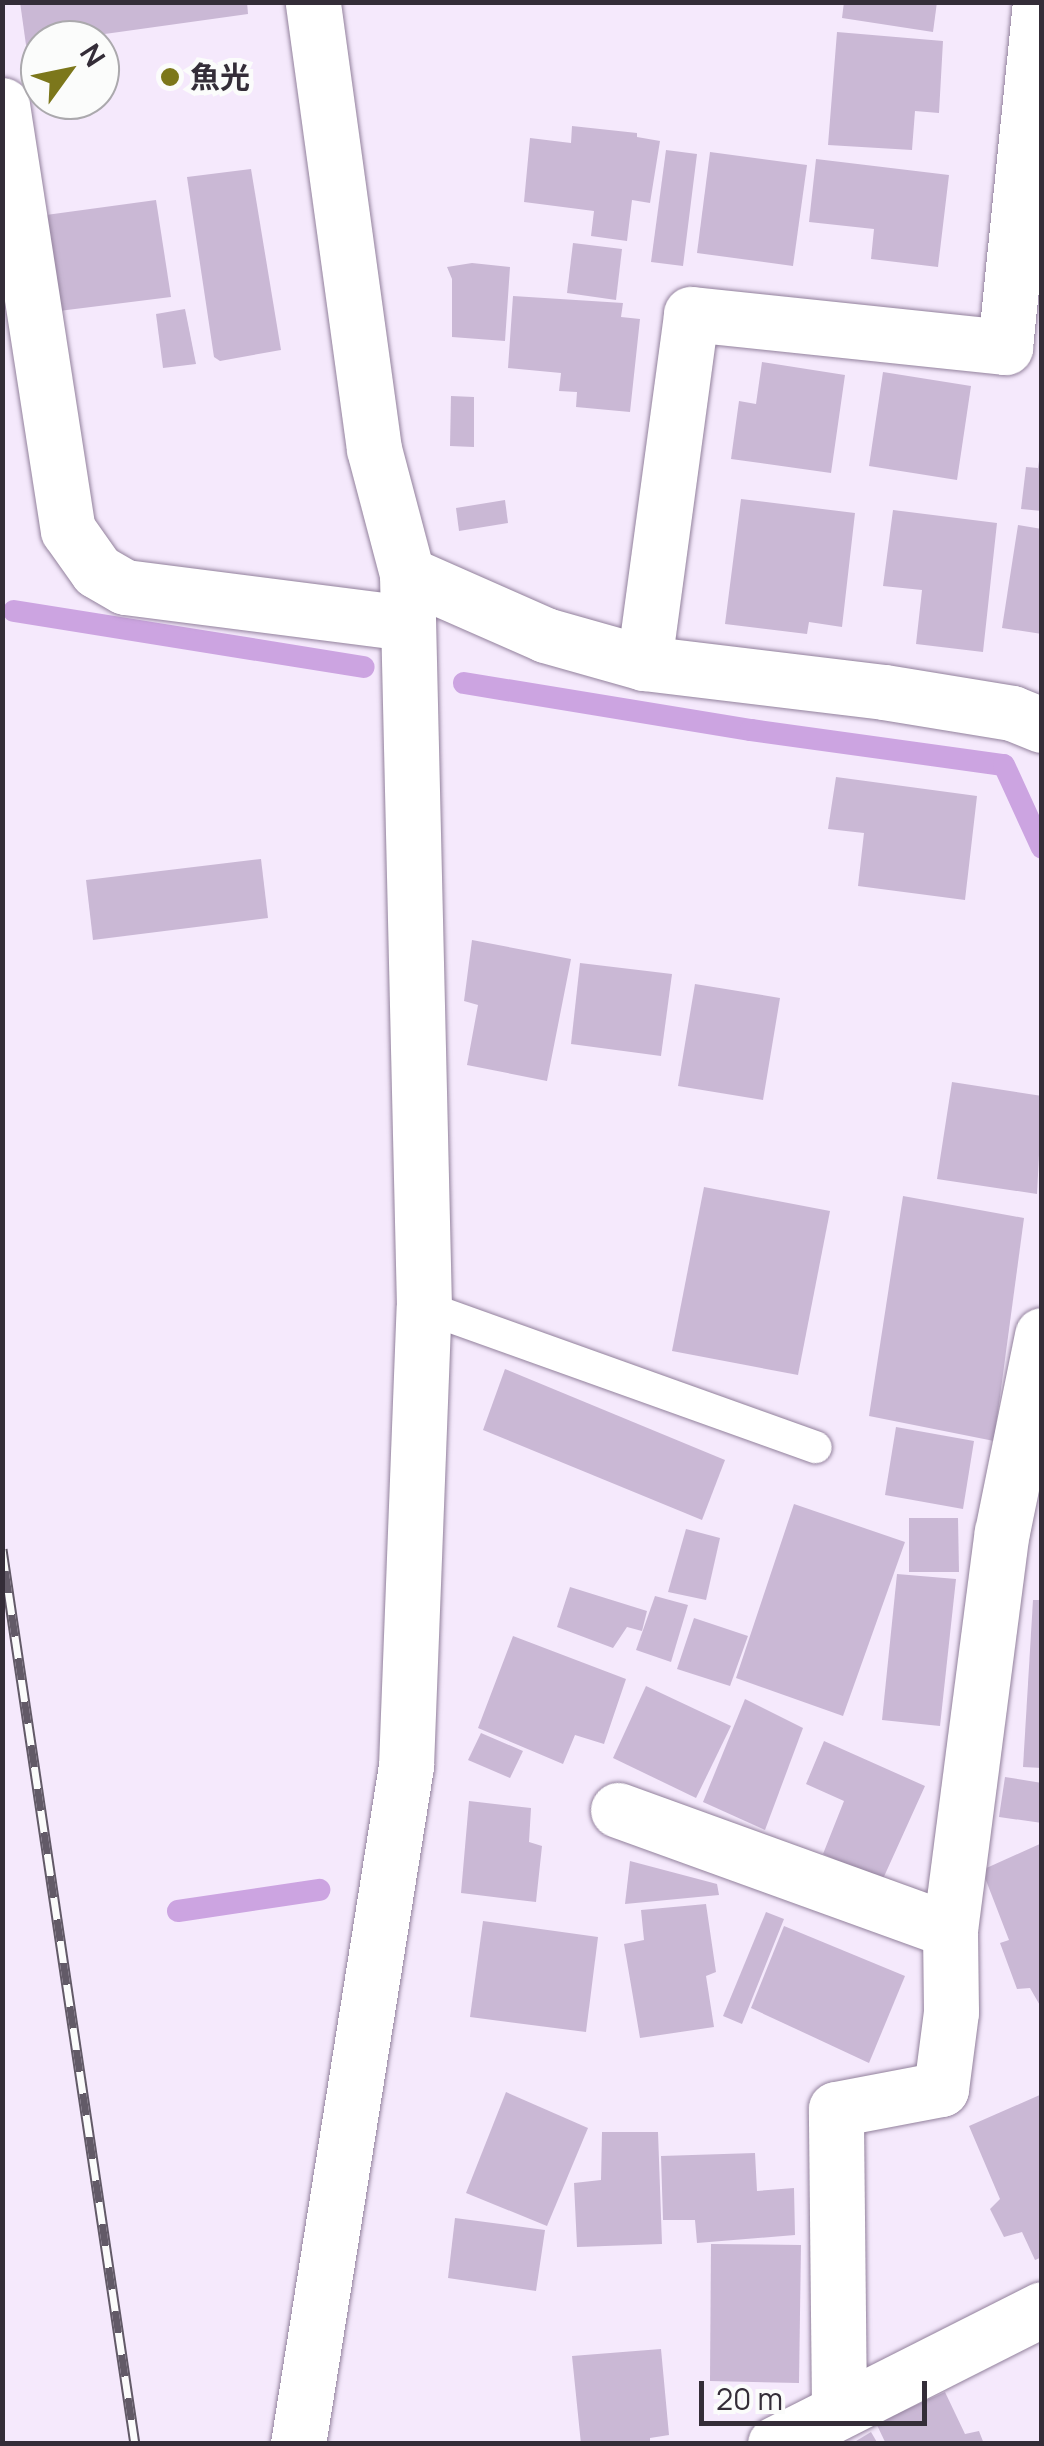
<!DOCTYPE html>
<meta charset="utf-8">
<style>
body{margin:0}
#map{position:relative;width:1044px;height:2446px;overflow:hidden;background:#f5e9fc;font-family:Manrope,"Noto Sans JP",sans-serif}
div>[style]{position:absolute}
.stream>*{height:22px;margin:-11px;padding:0 11px;transform-origin:11px;border-radius:11px;background:#cca4e1}
.building>*{inset:0;background:#cab8d5}
.roads{filter:drop-shadow(0 0 2px #92819c) drop-shadow(0 0 2px #92819c)}
.lane>*{height:32px;margin:-16px;padding:0 16px;transform-origin:16px;border-radius:16px;background:#fff}
.street>*{height:55px;margin:-27.5px;padding:0 27.5px;transform-origin:27.5px;border-radius:27.5px;background:#fff}
.rail>*{height:11px;margin-top:-5.5px;transform-origin:0;background:repeating-linear-gradient(90deg,#fbfcfb 0 22px,#625a67 0 44px);box-sizing:border-box;border-block:2px solid #625a67}
.dots>*{width:28px;height:28px;translate:-50% -50%;box-sizing:border-box;border:5px solid #fbfcfb;border-radius:50%}
span{translate:-50% -50%;white-space:nowrap;text-align:center;line-height:1.15;-webkit-text-stroke:9px #fbfcfb;paint-order:stroke}
.poi-label{font-size:30px;color:#342d38;font-weight:700}
.left{translate:0 -50%;text-align:left}
.frame{position:absolute;inset:0;border:5px solid #342d38;pointer-events:none}
.north{position:absolute;left:20px;top:20px;width:100px;height:100px;box-sizing:border-box;background:#fbfcfb;border:2px solid #aba9ad;border-radius:50%;rotate:57deg;font-size:28px;font-weight:700;line-height:40px;text-align:center;color:#342d38}
.north::after{content:'';display:block;margin:auto;width:35px;height:45px;background:#7c771b;clip-path:polygon(50% 0,100% 100%,50% 72%,0 100%)}
.scale{position:absolute;left:699px;top:2381px;width:228px;height:45px;box-sizing:border-box;border:5px solid #342d38;border-top:0;padding-left:12px;font-size:30px;line-height:35px;white-space:nowrap;color:#342d38;-webkit-text-stroke:8px #fbfcfb;paint-order:stroke}
</style>
<div id="map">
<div class="stream">
<div style="left:14px;top:611px;width:354px;rotate:9.1deg"></div>
<div style="left:464px;top:683px;width:291px;rotate:9.3deg"></div>
<div style="left:751px;top:730px;width:255px;rotate:7.9deg"></div>
<div style="left:1004px;top:765px;width:91px;rotate:65.4deg"></div>
<div style="left:178px;top:1911px;width:143px;rotate:-8.5deg"></div>
</div>
<div class="building">
<div style="clip-path:polygon(20px 2px,247px 2px,248px 14px,26px 45px)"></div>
<div style="clip-path:polygon(844px 2px,937px 2px,933px 32px,842px 18px)"></div>
<div style="clip-path:polygon(837px 32px,943px 41px,939px 113px,915px 111px,912px 150px,828px 145px)"></div>
<div style="clip-path:polygon(572px 126px,637px 133px,637px 137px,660px 141px,650px 203px,632px 200px,627px 241px,591px 236px,594px 211px,524px 202px,530px 138px,571px 143px)"></div>
<div style="clip-path:polygon(666px 150px,697px 154px,683px 266px,651px 262px)"></div>
<div style="clip-path:polygon(710px 152px,807px 165px,793px 266px,697px 253px)"></div>
<div style="clip-path:polygon(816px 159px,949px 175px,938px 267px,871px 259px,874px 229px,809px 222px)"></div>
<div style="clip-path:polygon(251px 169px,281px 350px,220px 361px,214px 357px,187px 177px)"></div>
<div style="clip-path:polygon(156px 200px,171px 297px,59px 311px,46px 215px)"></div>
<div style="clip-path:polygon(573px 243px,622px 249px,616px 300px,567px 293px)"></div>
<div style="clip-path:polygon(472px 263px,510px 267px,505px 341px,452px 337px,452px 279px,447px 267px)"></div>
<div style="clip-path:polygon(513px 296px,623px 303px,621px 317px,640px 319px,630px 412px,576px 407px,577px 392px,559px 391px,561px 373px,508px 368px)"></div>
<div style="clip-path:polygon(185px 309px,196px 364px,163px 368px,156px 314px)"></div>
<div style="clip-path:polygon(762px 362px,845px 375px,831px 473px,731px 459px,739px 401px,756px 404px)"></div>
<div style="clip-path:polygon(883px 372px,971px 386px,957px 480px,869px 466px)"></div>
<div style="clip-path:polygon(451px 396px,474px 397px,474px 447px,450px 446px)"></div>
<div style="clip-path:polygon(1039px 461px,1042px 511px,1021px 509px,1026px 467px,1038px 468px)"></div>
<div style="clip-path:polygon(741px 499px,855px 513px,842px 627px,809px 622px,807px 634px,725px 624px)"></div>
<div style="clip-path:polygon(505px 500px,508px 523px,459px 531px,456px 508px)"></div>
<div style="clip-path:polygon(893px 510px,997px 523px,983px 652px,916px 644px,922px 590px,883px 586px)"></div>
<div style="clip-path:polygon(1018px 525px,1042px 529px,1042px 634px,1002px 628px)"></div>
<div style="clip-path:polygon(836px 777px,977px 796px,965px 900px,858px 886px,864px 833px,828px 829px)"></div>
<div style="clip-path:polygon(261px 859px,268px 918px,93px 940px,86px 880px)"></div>
<div style="clip-path:polygon(472px 940px,571px 959px,547px 1081px,467px 1065px,478px 1005px,464px 1001px)"></div>
<div style="clip-path:polygon(580px 963px,672px 974px,661px 1056px,571px 1044px)"></div>
<div style="clip-path:polygon(695px 984px,780px 998px,763px 1100px,678px 1086px)"></div>
<div style="clip-path:polygon(952px 1082px,1042px 1096px,1037px 1194px,937px 1179px)"></div>
<div style="clip-path:polygon(704px 1187px,830px 1211px,798px 1375px,672px 1351px)"></div>
<div style="clip-path:polygon(903px 1196px,1024px 1218px,994px 1441px,869px 1416px)"></div>
<div style="clip-path:polygon(505px 1369px,725px 1460px,702px 1520px,483px 1430px)"></div>
<div style="clip-path:polygon(896px 1427px,974px 1441px,963px 1509px,885px 1495px)"></div>
<div style="clip-path:polygon(794px 1504px,905px 1542px,843px 1716px,736px 1678px)"></div>
<div style="clip-path:polygon(909px 1518px,958px 1518px,959px 1572px,909px 1572px)"></div>
<div style="clip-path:polygon(686px 1529px,720px 1538px,706px 1600px,668px 1592px)"></div>
<div style="clip-path:polygon(897px 1574px,956px 1579px,940px 1726px,882px 1720px)"></div>
<div style="clip-path:polygon(570px 1587px,647px 1611px,642px 1631px,627px 1627px,613px 1648px,557px 1627px)"></div>
<div style="clip-path:polygon(655px 1596px,688px 1605px,671px 1662px,636px 1650px)"></div>
<div style="clip-path:polygon(1033px 1600px,1042px 1600px,1042px 1768px,1023px 1767px)"></div>
<div style="clip-path:polygon(694px 1618px,748px 1636px,730px 1686px,677px 1669px)"></div>
<div style="clip-path:polygon(513px 1636px,626px 1679px,604px 1744px,575px 1735px,563px 1764px,478px 1728px)"></div>
<div style="clip-path:polygon(646px 1686px,731px 1726px,696px 1798px,613px 1758px)"></div>
<div style="clip-path:polygon(745px 1699px,803px 1728px,765px 1830px,703px 1802px)"></div>
<div style="clip-path:polygon(481px 1733px,523px 1751px,510px 1778px,468px 1760px)"></div>
<div style="clip-path:polygon(824px 1741px,925px 1786px,882px 1881px,823px 1854px,844px 1801px,806px 1784px)"></div>
<div style="clip-path:polygon(1005px 1777px,1042px 1783px,1042px 1823px,999px 1817px)"></div>
<div style="clip-path:polygon(469px 1801px,531px 1808px,529px 1842px,542px 1846px,536px 1902px,461px 1893px)"></div>
<div style="clip-path:polygon(1042px 1843px,1042px 2009px,1030px 1988px,1017px 1989px,1000px 1943px,1009px 1940px,982px 1870px)"></div>
<div style="clip-path:polygon(630px 1861px,717px 1884px,719px 1895px,625px 1904px)"></div>
<div style="clip-path:polygon(706px 1904px,716px 1972px,706px 1976px,714px 2027px,640px 2038px,624px 1944px,644px 1940px,641px 1910px)"></div>
<div style="clip-path:polygon(766px 1912px,784px 1919px,742px 2024px,723px 2016px)"></div>
<div style="clip-path:polygon(483px 1921px,598px 1937px,586px 2032px,470px 2017px)"></div>
<div style="clip-path:polygon(784px 1926px,905px 1976px,869px 2063px,751px 2008px)"></div>
<div style="clip-path:polygon(506px 2092px,588px 2128px,547px 2226px,466px 2193px)"></div>
<div style="clip-path:polygon(1042px 2094px,1042px 2257px,1035px 2260px,1022px 2232px,1004px 2237px,990px 2209px,1000px 2199px,969px 2126px)"></div>
<div style="clip-path:polygon(602px 2132px,658px 2132px,662px 2244px,577px 2247px,574px 2183px,601px 2180px)"></div>
<div style="clip-path:polygon(755px 2153px,757px 2191px,794px 2188px,795px 2235px,697px 2243px,695px 2220px,663px 2220px,661px 2156px)"></div>
<div style="clip-path:polygon(455px 2218px,545px 2230px,536px 2291px,448px 2278px)"></div>
<div style="clip-path:polygon(711px 2244px,801px 2245px,799px 2383px,710px 2381px)"></div>
<div style="clip-path:polygon(661px 2349px,669px 2435px,650px 2438px,650px 2444px,581px 2444px,572px 2356px)"></div>
<div style="clip-path:polygon(945px 2392px,965px 2434px,979px 2431px,984px 2444px,886px 2444px,876px 2423px)"></div>
<div style="clip-path:polygon(871px 2432px,878px 2444px,851px 2444px)"></div>
</div>
<div class="roads">
<div class="lane">
<div style="left:424px;top:1307px;width:416px;rotate:19.7deg"></div>
</div>
<div class="street">
<div style="left:2px;top:105px;width:430px;rotate:81.2deg"></div>
<div style="left:68px;top:530px;width:50px;rotate:54.7deg"></div>
<div style="left:97px;top:571px;width:32px;rotate:30deg"></div>
<div style="left:125px;top:587px;width:284px;rotate:7.3deg"></div>
<div style="left:407px;top:574px;width:151px;rotate:23.8deg"></div>
<div style="left:545px;top:635px;width:103px;rotate:15.8deg"></div>
<div style="left:644px;top:663px;width:242px;rotate:6.9deg"></div>
<div style="left:884px;top:692px;width:130px;rotate:9.3deg"></div>
<div style="left:1012px;top:713px;width:32px;rotate:22deg"></div>
<div style="left:644px;top:663px;width:352px;rotate:-82.3deg"></div>
<div style="left:691px;top:314px;width:316px;rotate:6deg"></div>
<div style="left:1005px;top:347px;width:347px;rotate:-84.2deg"></div>
<div style="left:618px;top:1810px;width:353px;rotate:19.9deg"></div>
<div style="left:839px;top:2409px;width:300px;rotate:-90.6deg"></div>
<div style="left:836px;top:2109px;width:107px;rotate:-10.8deg"></div>
<div style="left:941px;top:2089px;width:78px;rotate:-82.6deg"></div>
<div style="left:951px;top:2012px;width:82px;rotate:-90.7deg"></div>
<div style="left:950px;top:1930px;width:401px;rotate:-82.6deg"></div>
<div style="left:1002px;top:1532px;width:201px;rotate:-78.5deg"></div>
<div style="left:298px;top:2444px;width:687px;rotate:-80.95deg"></div>
<div style="left:406px;top:1766px;width:459px;rotate:-87.8deg"></div>
<div style="left:424px;top:1307px;width:733px;rotate:-91.33deg"></div>
<div style="left:407px;top:574px;width:129px;rotate:-104.8deg"></div>
<div style="left:374px;top:449px;width:451px;rotate:-97.8deg"></div>
<div style="left:775px;top:2444px;width:299px;rotate:-26.8deg"></div>
</div>
</div>
<div class="rail">
<div style="left:2px;top:1549px;width:905px;rotate:81.55deg"></div>
</div>
<div class="dots">
<div style="left:170px;top:77px;background:#7c771b"></div>
</div>
<div class="poi-label">
<span class="left" style="left:190px;top:77px">魚光</span>
</div>
<div class="frame"></div>
<div class="north">N</div>
<div class="scale">20 m</div>
</div>
